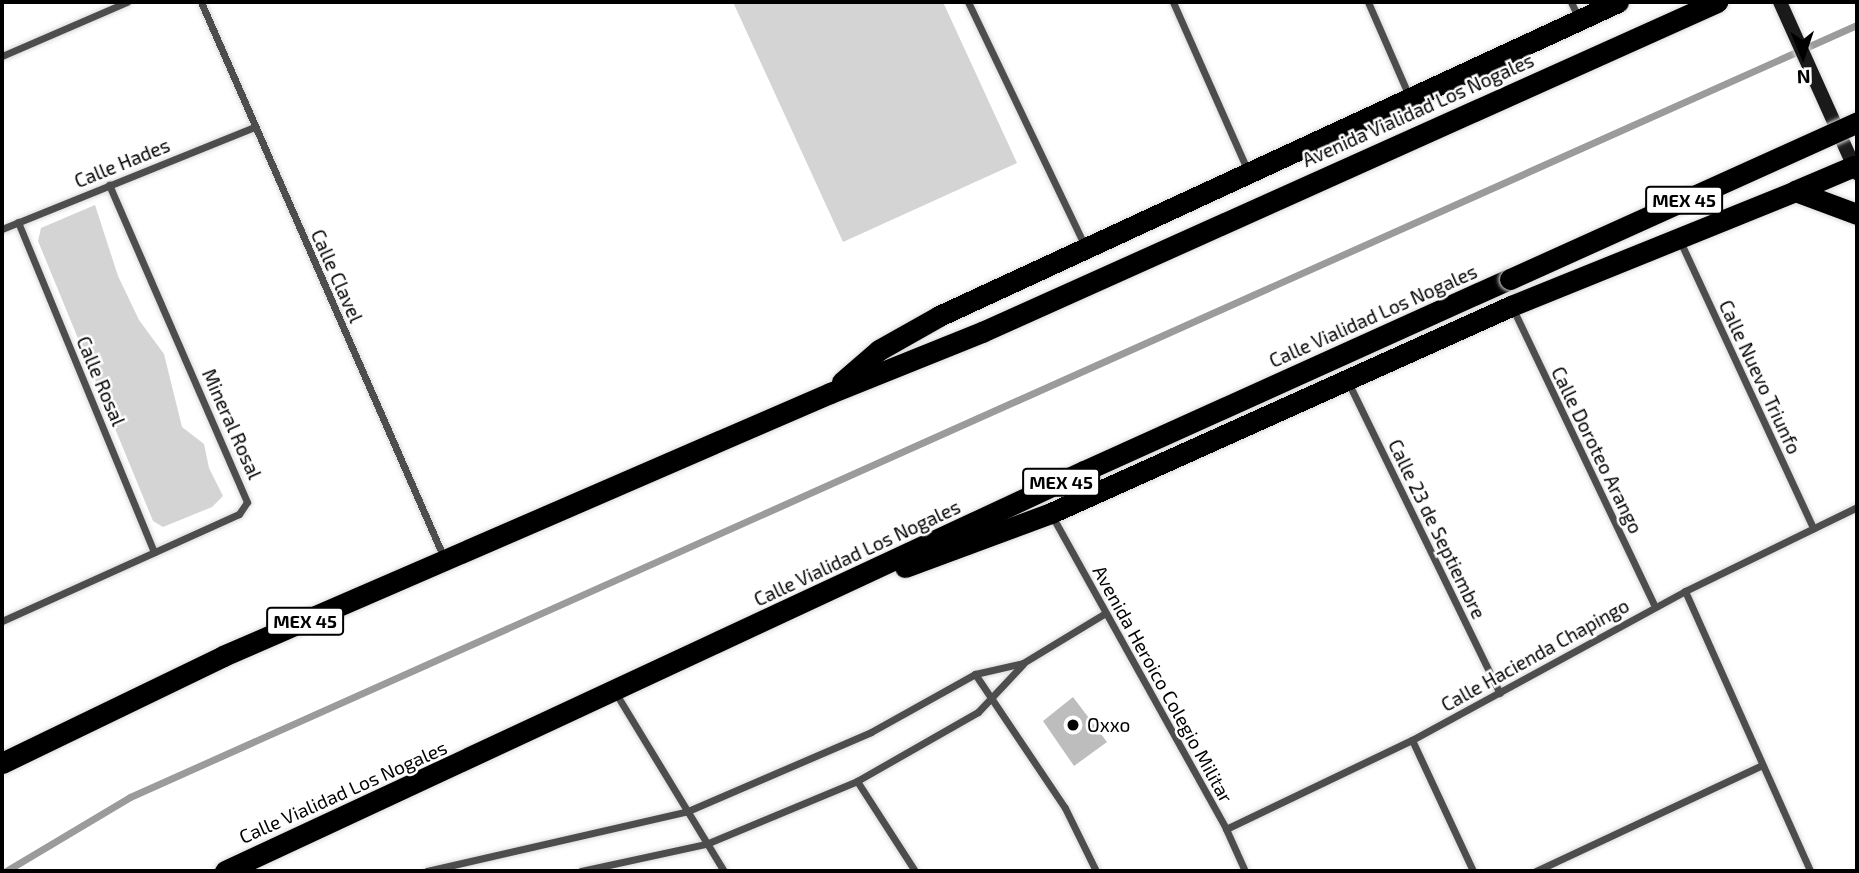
<!DOCTYPE html>
<style>
body{margin:0}
#map{position:relative;width:1859px;height:873px;overflow:hidden;background:#fff;font-family:"Exo 2",sans-serif}
div>[style]{position:absolute}
.green>*{inset:0;background:#d4d4d4}
.stream>*{height:7px;margin:-3.5px;padding:0 3.5px;transform-origin:3.5px;border-radius:3.5px;background:#9b9b9b}
.building>*{inset:0;background:#bdbdbd}
.roads{filter:drop-shadow(0 0 2px #dbdbdb) drop-shadow(0 0 2px #dbdbdb)}
.street>*{height:7px;margin:-3.5px;padding:0 3.5px;transform-origin:3.5px;border-radius:3.5px;background:#4d4d4d}
.secondary>*{height:14px;margin:-7px;padding:0 7px;transform-origin:7px;border-radius:7px;background:#1a1a1a}
.highway>*{height:21px;margin:-10.5px;padding:0 10.5px;transform-origin:10.5px;border-radius:10.5px;background:#000}
.bridges{filter:drop-shadow(0 0 2px #dbdbdb) drop-shadow(0 0 2px #dbdbdb)}
.highway-bridge>*{height:21px;margin:-10.5px;padding:0 10.5px;transform-origin:10.5px;border-radius:10.5px;background:#000}
.dots>*{width:19px;height:19px;translate:-50% -50%;box-sizing:border-box;border:4px solid #fff;border-radius:50%}
span{translate:-50% -50%;white-space:nowrap;text-align:center;line-height:1.15;-webkit-text-stroke:5px #fff;paint-order:stroke}
.shield-label span{padding:2px 5px;background:#fff;border:2px solid;border-radius:5px;-webkit-text-stroke-width:0}
.shield-label{font-size:18px;color:#000;font-weight:700}
.street-label{font-size:19px;color:#000}
.poi-label{font-size:19px;color:#000}
.left{translate:0 -50%;text-align:left}
.frame{position:absolute;inset:0;border:4px solid #000;pointer-events:none}
.north{position:absolute;left:1768px;top:21px;width:70px;height:70px;-webkit-text-stroke:5px #fff;paint-order:stroke;rotate:178deg;font-size:19px;font-weight:700;line-height:28px;text-align:center;color:#000}
.north::after{content:'';display:block;margin:auto;width:24px;height:32px;background:#000;clip-path:polygon(50% 0,100% 100%,50% 72%,0 100%)}
</style>
<div id="map">
<div class="green">
<div style="clip-path:polygon(733px 2px,943px 2px,1017px 163px,843px 242px)"></div>
<div style="clip-path:polygon(95px 205px,118px 276px,139px 320px,164px 354px,182px 427px,204px 444px,209px 468px,223px 496px,212px 507px,163px 527px,153px 521px,38px 241px,41px 228px)"></div>
</div>
<div class="stream">
<div style="left:6px;top:871px;width:144px;rotate:-30.8deg"></div>
<div style="left:130px;top:797px;width:1892px;rotate:-24.09deg"></div>
</div>
<div class="building">
<div style="clip-path:polygon(1073px 697px,1107px 742px,1074px 766px,1043px 721px)"></div>
</div>
<div class="roads">
<div class="street">
<div style="left:201px;top:2px;width:607px;rotate:66.39deg"></div>
<div style="left:968px;top:2px;width:271px;rotate:64.4deg"></div>
<div style="left:1173px;top:2px;width:185px;rotate:66.1deg"></div>
<div style="left:1368px;top:2px;width:103px;rotate:66.4deg"></div>
<div style="left:1571px;top:2px;width:17px;rotate:65deg"></div>
<div style="left:2px;top:56px;width:136px;rotate:-23.4deg"></div>
<div style="left:18px;top:222px;width:357px;rotate:67.6deg"></div>
<div style="left:2px;top:229px;width:272px;rotate:-22deg"></div>
<div style="left:1679px;top:239px;width:319px;rotate:65.1deg"></div>
<div style="left:1512px;top:307px;width:332px;rotate:64.5deg"></div>
<div style="left:1348px;top:382px;width:346px;rotate:64deg"></div>
<div style="left:1051px;top:514px;width:360px;rotate:60.9deg"></div>
<div style="left:1226px;top:829px;width:46px;rotate:65.7deg"></div>
<div style="left:1685px;top:591px;width:307px;rotate:65.9deg"></div>
<div style="left:2px;top:621px;width:260px;rotate:-24.3deg"></div>
<div style="left:239px;top:514px;width:14px;rotate:-56deg"></div>
<div style="left:247px;top:502px;width:346px;rotate:-113.5deg"></div>
<div style="left:975px;top:674px;width:161px;rotate:56.1deg"></div>
<div style="left:1065px;top:808px;width:70px;rotate:63.8deg"></div>
<div style="left:615px;top:692px;width:210px;rotate:58.7deg"></div>
<div style="left:1412px;top:740px;width:145px;rotate:65deg"></div>
<div style="left:857px;top:781px;width:107px;rotate:57.2deg"></div>
<div style="left:1226px;top:829px;width:206px;rotate:-25.6deg"></div>
<div style="left:1412px;top:740px;width:311px;rotate:-28.6deg"></div>
<div style="left:1685px;top:591px;width:191px;rotate:-26deg"></div>
<div style="left:427px;top:871px;width:268px;rotate:-12.9deg"></div>
<div style="left:688px;top:811px;width:199px;rotate:-23.3deg"></div>
<div style="left:871px;top:732px;width:119px;rotate:-29.1deg"></div>
<div style="left:975px;top:674px;width:49px;rotate:-12.9deg"></div>
<div style="left:1023px;top:663px;width:95px;rotate:-31.2deg"></div>
<div style="left:581px;top:871px;width:128px;rotate:-12.2deg"></div>
<div style="left:706px;top:844px;width:164px;rotate:-22.6deg"></div>
<div style="left:857px;top:781px;width:139px;rotate:-29.7deg"></div>
<div style="left:978px;top:712px;width:66px;rotate:-46.8deg"></div>
<div style="left:1536px;top:871px;width:250px;rotate:-25.1deg"></div>
</div>
<div class="secondary">
<div style="left:1780px;top:2px;width:188px;rotate:65.8deg"></div>
</div>
<div class="highway">
<div style="left:1795px;top:191px;width:64px;rotate:-23deg"></div>
<div style="left:842px;top:382px;width:49px;rotate:-40.9deg"></div>
<div style="left:879px;top:350px;width:69px;rotate:-29.5deg"></div>
<div style="left:939px;top:316px;width:748px;rotate:-24.82deg"></div>
<div style="left:905px;top:567px;width:156px;rotate:-20.3deg"></div>
<div style="left:1051px;top:513px;width:504px;rotate:-24.23deg"></div>
<div style="left:1511px;top:306px;width:306px;rotate:-22deg"></div>
<div style="left:1795px;top:191px;width:66px;rotate:20.4deg"></div>
<div style="left:2px;top:763px;width:246px;rotate:-25.8deg"></div>
<div style="left:223px;top:656px;width:662px;rotate:-23.43deg"></div>
<div style="left:830px;top:393px;width:164px;rotate:-21.9deg"></div>
<div style="left:982px;top:332px;width:806px;rotate:-24.18deg"></div>
<div style="left:225px;top:871px;width:948px;rotate:-24.97deg"></div>
<div style="left:1084px;top:471px;width:467px;rotate:-24.3deg"></div>
</div>
</div>
<div class="bridges">
<div class="highway-bridge">
<div style="left:1510px;top:279px;width:381px;rotate:-24.3deg"></div>
</div>
</div>
<div class="dots">
<div style="left:1073px;top:725px;background:#000"></div>
</div>
<div class="shield-label">
<span style="left:1684px;top:200px">MEX 45</span>
<span style="left:1061px;top:482px">MEX 45</span>
<span style="left:305px;top:621px">MEX 45</span>
</div>
<div class="street-label">
<span style="left:1418px;top:110px;rotate:-24deg">Avenida Vialidad Los Nogales</span>
<span style="left:122px;top:163px;rotate:-22deg">Calle Hades</span>
<span style="left:337px;top:276px;rotate:66deg">Calle Clavel</span>
<span style="left:1373px;top:316px;rotate:-24deg">Calle Vialidad Los Nogales</span>
<span style="left:1760px;top:377px;rotate:65deg">Calle Nuevo Triunfo</span>
<span style="left:101px;top:381px;rotate:67deg">Calle Rosal</span>
<span style="left:232px;top:424px;rotate:66deg">Mineral Rosal</span>
<span style="left:1597px;top:450px;rotate:64deg">Calle Doroteo Arango</span>
<span style="left:1437px;top:529px;rotate:64deg">Calle 23 de Septiembre</span>
<span style="left:857px;top:553px;rotate:-25deg">Calle Vialidad Los Nogales</span>
<span style="left:1535px;top:655px;rotate:-29deg">Calle Hacienda Chapingo</span>
<span style="left:1163px;top:684px;rotate:61deg">Avenida Heroico Colegio Militar</span>
<span style="left:343px;top:792px;rotate:-24deg">Calle Vialidad Los Nogales</span>
</div>
<div class="poi-label">
<span class="left" style="left:1087px;top:725px">Oxxo</span>
</div>
<div class="frame"></div>
<div class="north">N</div>
</div>
